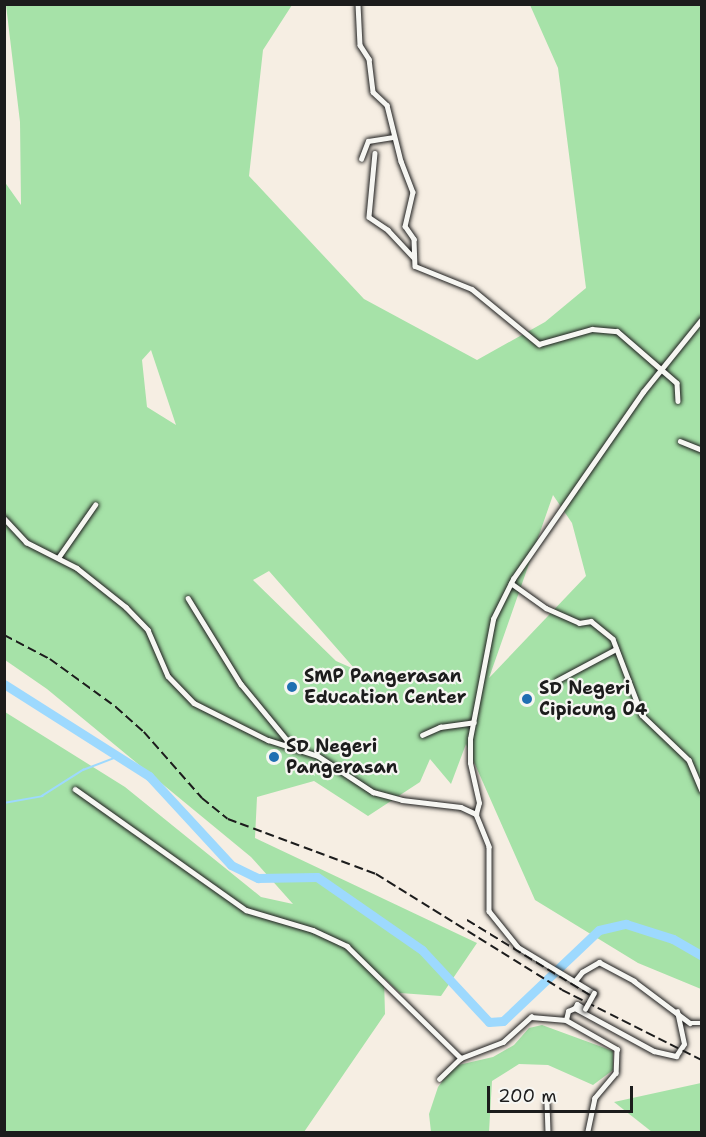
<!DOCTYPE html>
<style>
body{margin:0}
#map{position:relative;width:706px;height:1137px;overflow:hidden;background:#f6eee3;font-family:"Shantell Sans",sans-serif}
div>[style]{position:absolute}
.green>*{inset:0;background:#a6e2a8}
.stream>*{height:1.5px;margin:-0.75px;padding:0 0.75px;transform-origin:0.75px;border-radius:0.75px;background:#9dd9fe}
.river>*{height:9px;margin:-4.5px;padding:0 4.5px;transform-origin:4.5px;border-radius:4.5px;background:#9dd9fe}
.roads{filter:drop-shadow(0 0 2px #1c1c1c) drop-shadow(0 0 2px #1c1c1c)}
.street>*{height:4.5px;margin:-2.25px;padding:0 2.25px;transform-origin:2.25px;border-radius:2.25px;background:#f6f6f2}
.rail>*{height:1.5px;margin-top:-0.75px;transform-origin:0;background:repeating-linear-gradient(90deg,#1c1c1c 0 9px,transparent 0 13.5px)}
.bridges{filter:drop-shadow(0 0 2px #1c1c1c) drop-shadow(0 0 2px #1c1c1c)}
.street-bridge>*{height:4.5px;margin:-2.25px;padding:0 2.25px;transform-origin:2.25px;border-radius:2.25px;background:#f6f6f2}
.dots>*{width:16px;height:16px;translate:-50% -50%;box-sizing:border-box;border:3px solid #f6f6f2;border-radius:50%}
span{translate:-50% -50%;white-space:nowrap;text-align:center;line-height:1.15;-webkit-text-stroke:4.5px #f6f6f2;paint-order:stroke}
.poi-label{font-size:18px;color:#1c1c1c;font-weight:700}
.left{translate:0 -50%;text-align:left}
.frame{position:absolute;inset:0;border:6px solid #1c1c1c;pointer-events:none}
.scale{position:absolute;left:487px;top:1086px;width:146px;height:27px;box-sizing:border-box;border:3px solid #1c1c1c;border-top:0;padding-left:8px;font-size:18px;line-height:21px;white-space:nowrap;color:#1c1c1c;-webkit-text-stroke:4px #f6f6f2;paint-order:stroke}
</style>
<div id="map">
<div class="green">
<div style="clip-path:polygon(evenodd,6px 5px,292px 5px,263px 50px,249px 176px,364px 299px,477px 360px,545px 322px,586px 288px,558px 68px,530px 5px,701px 5px,701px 989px,638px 963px,535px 900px,466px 744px,451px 784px,430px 759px,420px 782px,368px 816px,314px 781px,257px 797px,255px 838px,477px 943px,441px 996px,400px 993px,384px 978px,385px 1014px,304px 1132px,5px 1132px,5px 712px,125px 787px,261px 897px,293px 904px,251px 857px,47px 689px,5px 660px,4px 181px,21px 205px,20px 122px,6px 5px,151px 350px,176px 425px,147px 407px,142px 360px,151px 350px,6px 5px,553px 495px,572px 523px,586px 576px,489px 678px,553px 495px,6px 5px,269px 571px,354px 668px,354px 669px,336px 661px,253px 580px,269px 571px)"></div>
<div style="clip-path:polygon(542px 1025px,613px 1051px,613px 1070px,593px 1085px,548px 1065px,519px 1064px,492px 1081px,489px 1132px,431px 1132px,429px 1114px,438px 1087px,454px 1066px,493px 1057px,514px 1045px,529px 1028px)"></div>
<div style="clip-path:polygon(701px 1083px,701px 1132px,652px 1132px,614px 1102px)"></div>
</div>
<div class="stream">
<div style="left:4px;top:803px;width:39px;rotate:-10deg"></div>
<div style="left:42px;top:796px;width:49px;rotate:-32.4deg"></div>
<div style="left:83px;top:770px;width:39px;rotate:-21deg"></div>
</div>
<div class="river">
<div style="left:4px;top:684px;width:172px;rotate:32.4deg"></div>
<div style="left:149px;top:776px;width:121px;rotate:47.3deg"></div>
<div style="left:231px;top:865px;width:30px;rotate:26deg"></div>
<div style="left:258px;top:878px;width:59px;rotate:-1deg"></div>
<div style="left:317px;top:877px;width:128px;rotate:34.8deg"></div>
<div style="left:422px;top:950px;width:98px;rotate:47.1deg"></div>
<div style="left:489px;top:1022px;width:14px;rotate:-4deg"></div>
<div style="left:503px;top:1021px;width:132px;rotate:-43.5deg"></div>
<div style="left:599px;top:930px;width:28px;rotate:-13deg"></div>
<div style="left:626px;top:924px;width:49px;rotate:17.7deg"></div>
<div style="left:673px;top:939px;width:34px;rotate:30deg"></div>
</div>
<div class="roads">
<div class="street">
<div style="left:358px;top:4px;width:41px;rotate:87.2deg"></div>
<div style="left:360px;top:45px;width:17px;rotate:57deg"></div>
<div style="left:369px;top:59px;width:33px;rotate:83deg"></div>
<div style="left:373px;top:92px;width:19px;rotate:43deg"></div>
<div style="left:387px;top:105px;width:58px;rotate:76deg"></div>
<div style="left:401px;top:161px;width:33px;rotate:69deg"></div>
<div style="left:413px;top:192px;width:35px;rotate:103deg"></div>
<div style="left:405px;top:226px;width:16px;rotate:55deg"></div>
<div style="left:414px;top:239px;width:27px;rotate:88deg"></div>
<div style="left:415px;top:266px;width:61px;rotate:22deg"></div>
<div style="left:472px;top:289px;width:87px;rotate:39.4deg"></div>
<div style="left:539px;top:344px;width:55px;rotate:-15.8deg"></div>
<div style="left:592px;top:329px;width:25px;rotate:5deg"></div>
<div style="left:617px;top:331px;width:79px;rotate:40.9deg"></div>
<div style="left:677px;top:383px;width:18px;rotate:87deg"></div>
<div style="left:375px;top:153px;width:64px;rotate:95.4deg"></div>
<div style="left:369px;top:217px;width:23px;rotate:34deg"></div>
<div style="left:388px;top:230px;width:37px;rotate:47deg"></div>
<div style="left:361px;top:159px;width:19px;rotate:-69deg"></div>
<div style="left:368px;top:141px;width:26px;rotate:-9deg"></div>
<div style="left:680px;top:441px;width:24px;rotate:22deg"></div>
<div style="left:4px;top:518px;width:33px;rotate:47deg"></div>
<div style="left:26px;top:542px;width:57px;rotate:27deg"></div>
<div style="left:77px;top:568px;width:63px;rotate:38.5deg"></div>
<div style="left:126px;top:607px;width:32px;rotate:46deg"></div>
<div style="left:148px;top:630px;width:50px;rotate:66.5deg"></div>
<div style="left:168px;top:676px;width:37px;rotate:46deg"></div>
<div style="left:194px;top:703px;width:83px;rotate:26.6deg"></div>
<div style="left:268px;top:740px;width:52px;rotate:17.7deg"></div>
<div style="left:318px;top:756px;width:66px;rotate:33.2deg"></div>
<div style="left:373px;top:792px;width:30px;rotate:15deg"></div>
<div style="left:402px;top:800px;width:59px;rotate:6.8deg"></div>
<div style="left:461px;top:807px;width:17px;rotate:25deg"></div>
<div style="left:476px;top:814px;width:35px;rotate:68deg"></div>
<div style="left:489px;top:847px;width:64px;rotate:90deg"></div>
<div style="left:489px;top:911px;width:46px;rotate:51.1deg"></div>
<div style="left:518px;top:947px;width:89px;rotate:31.2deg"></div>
<div style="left:58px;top:558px;width:65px;rotate:-55.1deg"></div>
<div style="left:511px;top:583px;width:43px;rotate:35.5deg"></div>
<div style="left:546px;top:608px;width:36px;rotate:24deg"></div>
<div style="left:579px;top:623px;width:12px;rotate:-9deg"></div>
<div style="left:591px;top:621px;width:28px;rotate:39deg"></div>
<div style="left:613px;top:639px;width:81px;rotate:69.1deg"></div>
<div style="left:642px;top:715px;width:65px;rotate:43.8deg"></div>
<div style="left:689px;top:760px;width:33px;rotate:67deg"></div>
<div style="left:188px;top:598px;width:101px;rotate:58.4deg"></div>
<div style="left:241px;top:684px;width:82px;rotate:50.5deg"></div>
<div style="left:556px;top:681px;width:68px;rotate:-28.1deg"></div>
<div style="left:422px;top:735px;width:20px;rotate:-24deg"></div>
<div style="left:440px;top:727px;width:34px;rotate:-8deg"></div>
<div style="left:75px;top:789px;width:209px;rotate:35.3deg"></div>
<div style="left:246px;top:910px;width:70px;rotate:16.6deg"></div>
<div style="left:313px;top:930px;width:38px;rotate:25deg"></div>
<div style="left:347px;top:946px;width:160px;rotate:44.5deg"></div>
<div style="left:461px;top:1058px;width:45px;rotate:-20.9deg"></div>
<div style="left:503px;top:1042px;width:38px;rotate:-42deg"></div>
<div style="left:531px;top:1017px;width:35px;rotate:5deg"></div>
<div style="left:566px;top:1020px;width:59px;rotate:29.6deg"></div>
<div style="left:617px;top:1049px;width:24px;rotate:92deg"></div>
<div style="left:616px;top:1073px;width:33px;rotate:130deg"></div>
<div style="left:595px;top:1098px;width:35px;rotate:102deg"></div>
<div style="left:476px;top:814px;width:11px;rotate:-75deg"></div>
<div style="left:479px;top:803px;width:41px;rotate:-102.7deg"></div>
<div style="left:470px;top:763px;width:24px;rotate:-90deg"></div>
<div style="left:470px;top:739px;width:122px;rotate:-79.1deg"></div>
<div style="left:493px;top:619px;width:45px;rotate:-63.4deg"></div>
<div style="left:513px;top:579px;width:228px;rotate:-55.2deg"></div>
<div style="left:643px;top:392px;width:94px;rotate:-51.1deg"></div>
<div style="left:575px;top:981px;width:11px;rotate:-52deg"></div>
<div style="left:582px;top:972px;width:20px;rotate:-30deg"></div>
<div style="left:599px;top:962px;width:40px;rotate:28deg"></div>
<div style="left:634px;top:981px;width:70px;rotate:36.9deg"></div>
<div style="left:690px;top:1023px;width:12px"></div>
<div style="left:575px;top:1008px;width:4px;rotate:-63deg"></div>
<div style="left:577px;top:1004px;width:9px;rotate:32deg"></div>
<div style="left:566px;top:1020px;width:9px;rotate:-77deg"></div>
<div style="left:568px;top:1011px;width:8px;rotate:-23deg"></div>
<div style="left:575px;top:1008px;width:90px;rotate:28.6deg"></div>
<div style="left:654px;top:1051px;width:23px;rotate:13deg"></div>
<div style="left:676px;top:1056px;width:14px;rotate:-56deg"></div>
<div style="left:684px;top:1044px;width:33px;rotate:-102deg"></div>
<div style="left:439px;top:1079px;width:30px;rotate:-44deg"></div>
<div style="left:547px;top:1103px;width:29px;rotate:88deg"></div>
</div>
</div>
<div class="rail">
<div style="left:4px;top:635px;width:52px;rotate:27.6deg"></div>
<div style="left:50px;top:659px;width:82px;rotate:36deg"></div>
<div style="left:116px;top:707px;width:38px;rotate:42deg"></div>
<div style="left:144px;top:732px;width:88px;rotate:48.7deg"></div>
<div style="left:202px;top:798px;width:33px;rotate:39deg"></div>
<div style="left:228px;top:819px;width:158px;rotate:20.4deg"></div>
<div style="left:376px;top:874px;width:219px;rotate:31.9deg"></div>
<div style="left:562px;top:990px;width:157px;rotate:26.6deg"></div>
<div style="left:467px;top:920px;width:144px;rotate:31.4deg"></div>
</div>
<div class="bridges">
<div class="street-bridge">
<div style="left:585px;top:1009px;width:18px;rotate:-61deg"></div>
</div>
</div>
<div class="dots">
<div style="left:292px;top:687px;background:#1f6fb2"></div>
<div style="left:527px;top:699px;background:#1f6fb2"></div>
<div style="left:274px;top:757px;background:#1f6fb2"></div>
</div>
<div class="poi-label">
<span class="left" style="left:304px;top:687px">SMP Pangerasan<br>Education Center</span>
<span class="left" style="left:539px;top:699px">SD Negeri<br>Cipicung 04</span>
<span class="left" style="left:286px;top:757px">SD Negeri<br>Pangerasan</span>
</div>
<div class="frame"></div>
<div class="scale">200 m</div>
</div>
